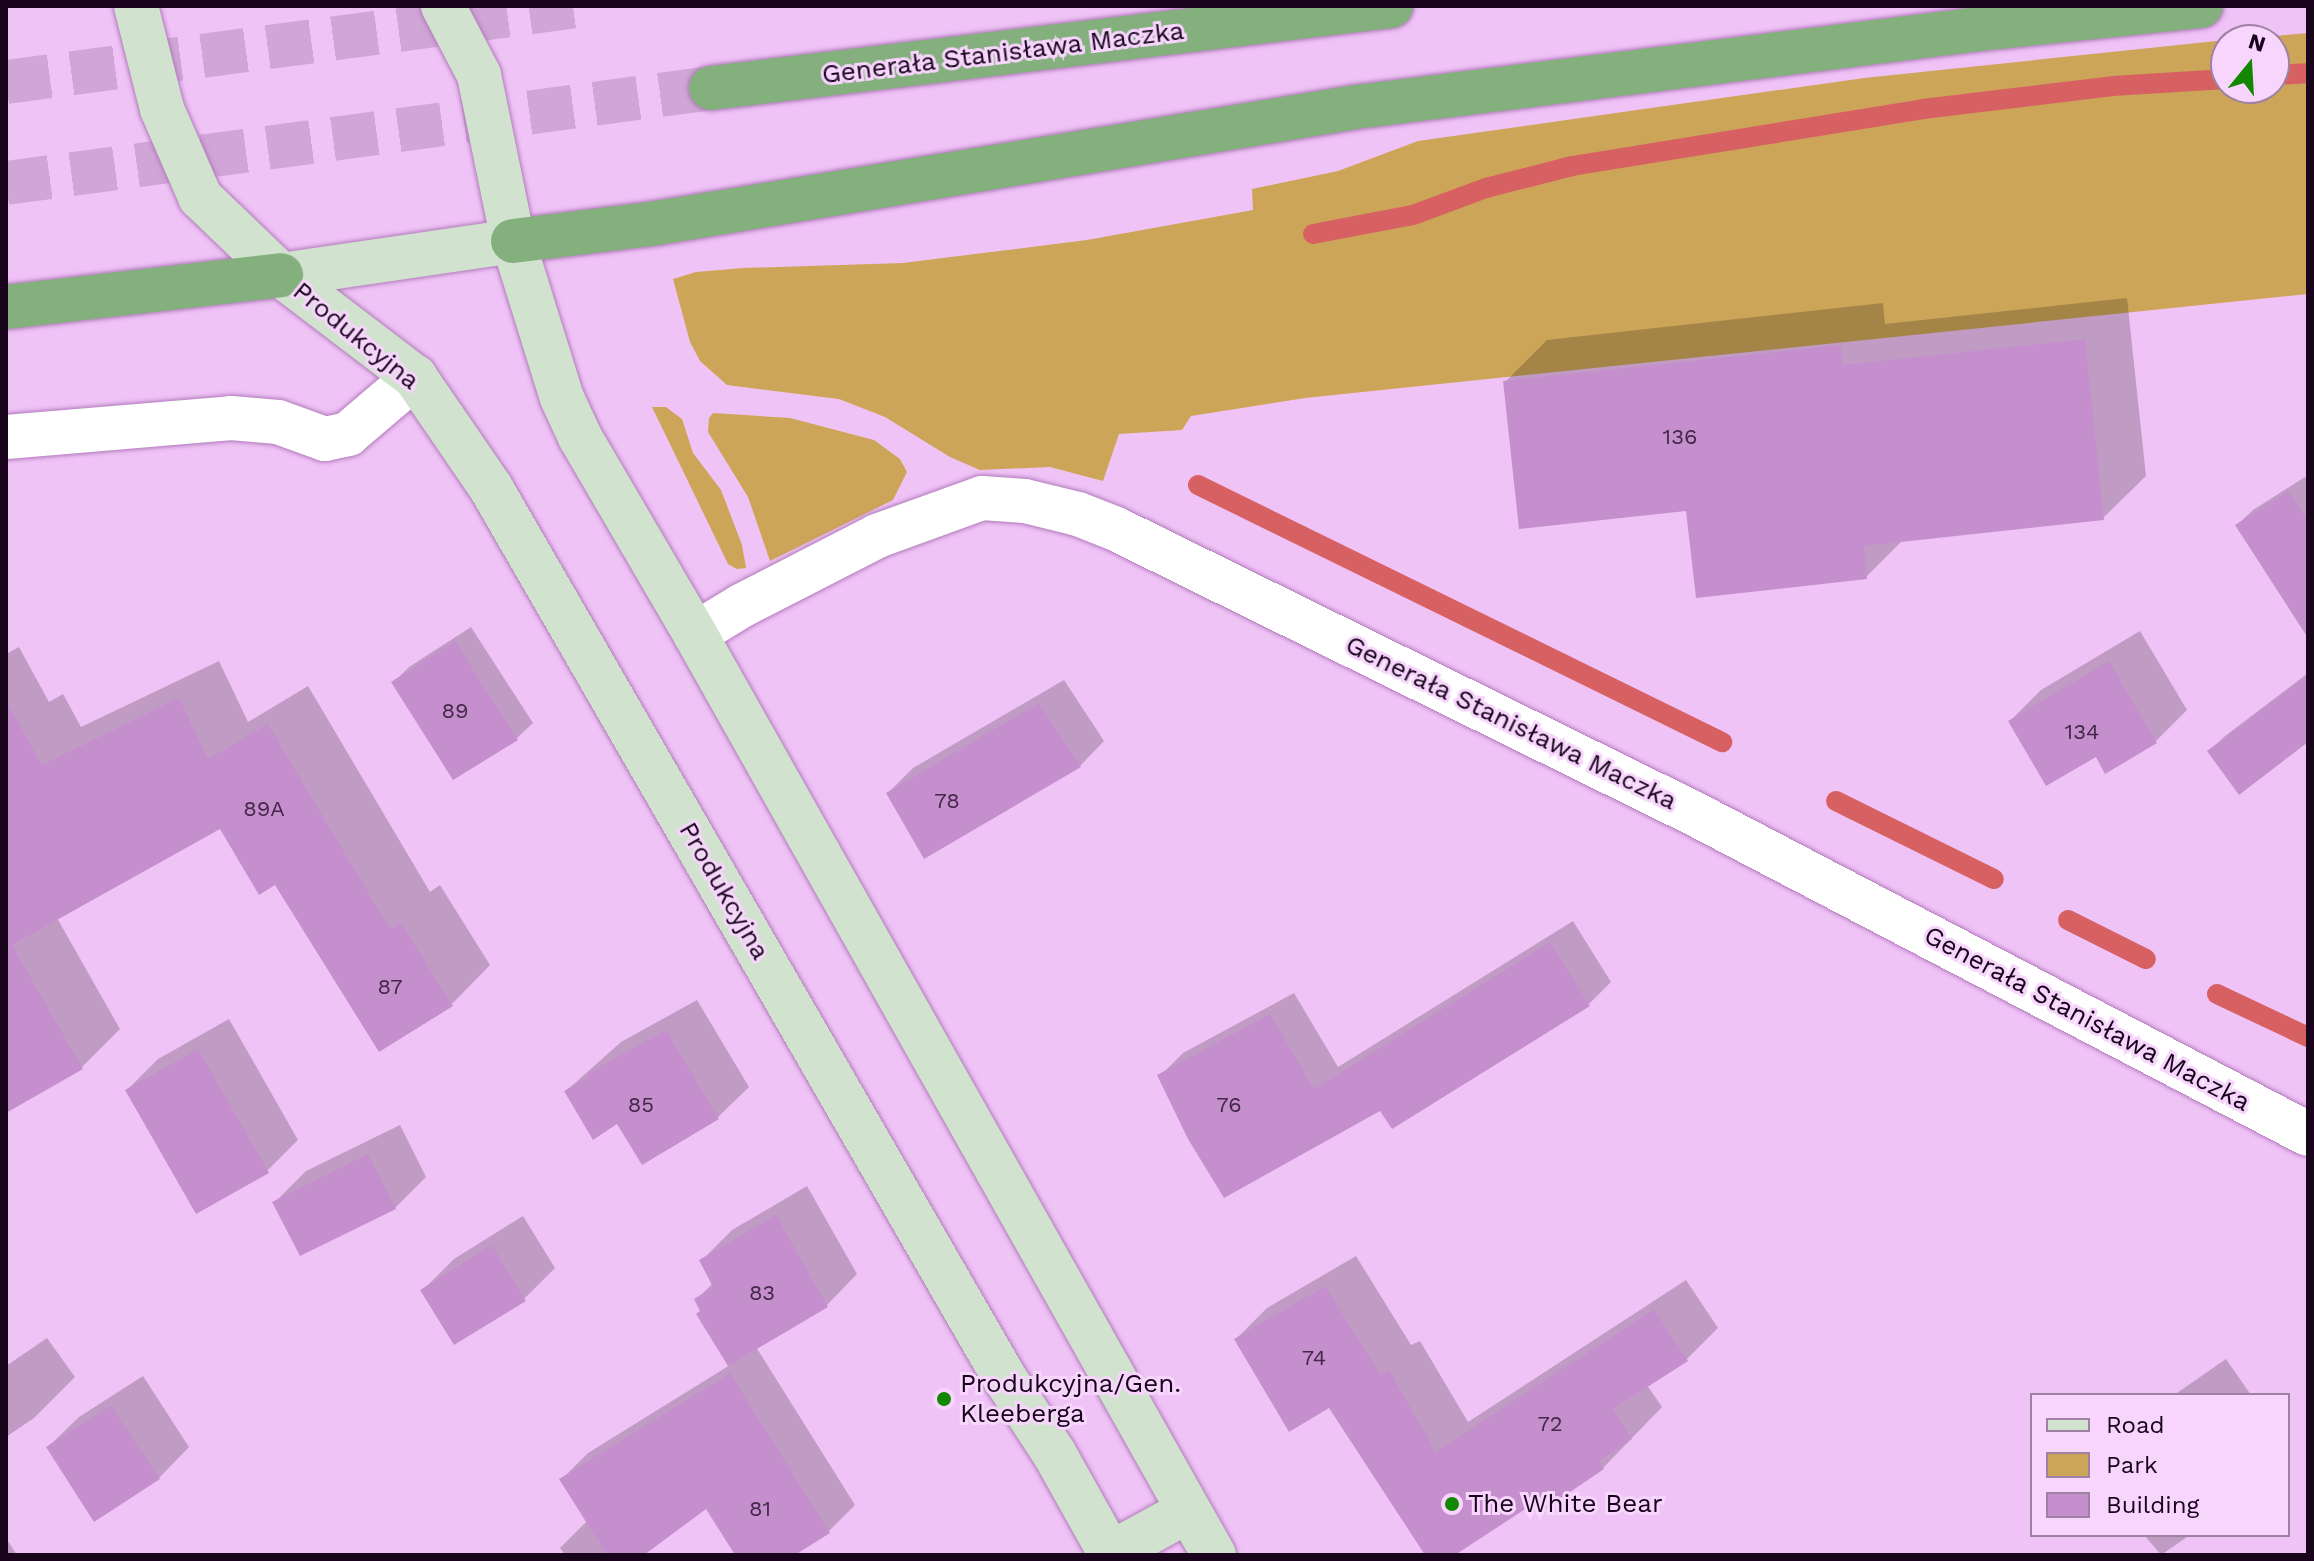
<!DOCTYPE html>
<meta charset="utf-8">
<style>
body{margin:0}
#map{position:relative;width:2314px;height:1561px;overflow:hidden;background:#f0c3f7;font-family:"Work Sans",sans-serif}
div>[style]{position:absolute}
.green>*{inset:0;background:#cda559}
.shadow>*{inset:0;background:#0003}
.stream>*{height:20px;margin:-10px;padding:0 10px;transform-origin:10px;border-radius:10px;background:#d76162}
.building>*{inset:0;background:#c58fce}
.trunk-tunnel>*{height:44px;margin-top:-22px;transform-origin:0;background:repeating-linear-gradient(90deg,#d0a6d6 0 44px,transparent 0 66px)}
.roads{filter:drop-shadow(0 0 2px #b17cba) drop-shadow(0 0 2px #b17cba)}
.minor>*{height:44px;margin:-22px;padding:0 22px;transform-origin:22px;border-radius:22px;background:#fff}
.secondary>*{height:44px;margin:-22px;padding:0 22px;transform-origin:22px;border-radius:22px;background:#d1e2cf}
.trunk>*{height:44px;margin:-22px;padding:0 22px;transform-origin:22px;border-radius:22px;background:#84b07e}
.dots>*{width:22px;height:22px;translate:-50% -50%;box-sizing:border-box;border:4px solid #f7d5fc;border-radius:50%}
span{translate:-50% -50%;white-space:nowrap;text-align:center;line-height:1.15;-webkit-text-stroke:6px #f7d5fc;paint-order:stroke}
.number-label{font-size:22px;color:#432848}
.number-label span{-webkit-text-stroke-width:0}
.street-label{font-size:26px;color:#18051c}
.poi-label{font-size:26px;color:#18051c}
.left{translate:0 -50%;text-align:left}
.frame{position:absolute;inset:0;border:8px solid #18051c;pointer-events:none}
.legend{position:absolute;left:2030px;top:1393px;width:260px;height:144px;box-sizing:border-box;background:#f7d5fc;border:2px solid #9e82a2;margin:0;padding:10px 14px;list-style:none;font-size:24px;color:#18051c}
.legend li{display:flex;align-items:center;gap:16px;height:40px}
.legend b{width:40px;border:2px solid #9e82a2}
.north{position:absolute;left:2210px;top:24px;width:80px;height:80px;box-sizing:border-box;background:#f7d5fc;border:2px solid #9e82a2;border-radius:50%;rotate:18deg;font-size:22px;font-weight:700;line-height:32px;text-align:center;color:#18051c}
.north::after{content:'';display:block;margin:auto;width:28px;height:36px;background:#148702;clip-path:polygon(50% 0,100% 100%,50% 72%,0 100%)}
</style>
<div id="map">
<div class="green">
<div style="clip-path:polygon(2308px 33px,2308px 294px,1305px 398px,1191px 416px,1182px 430px,1119px 434px,1103px 481px,1050px 467px,980px 470px,950px 457px,885px 417px,839px 399px,727px 385px,700px 361px,690px 342px,673px 279px,696px 272px,743px 268px,903px 263px,1087px 240px,1253px 210px,1252px 189px,1338px 171px,1418px 141px,1864px 78px,2226px 40px,2226px 88px,2274px 88px,2274px 40px,2231px 40px)"></div>
<div style="clip-path:polygon(652px 407px,666px 407px,682px 419px,693px 453px,721px 490px,742px 545px,746px 568px,737px 569px,728px 564px)"></div>
<div style="clip-path:polygon(713px 413px,790px 418px,874px 440px,900px 459px,907px 472px,893px 500px,770px 561px,748px 497px,708px 432px,709px 418px)"></div>
</div>
<div class="shadow">
<div style="clip-path:polygon(2127px 298px,2146px 476px,2103px 518px,1903px 540px,1866px 577px,1687px 508px,1505px 382px,1547px 340px,1883px 303px,1885px 324px)"></div>
<div style="clip-path:polygon(2305px 477px,2308px 482px,2308px 619px,2237px 525px,2253px 510px)"></div>
<div style="clip-path:polygon(471px 627px,533px 723px,517px 738px,454px 778px,394px 682px,409px 667px)"></div>
<div style="clip-path:polygon(2140px 631px,2187px 710px,2156px 741px,2097px 754px,2010px 721px,2041px 690px)"></div>
<div style="clip-path:polygon(19px 647px,49px 702px,63px 694px,81px 727px,219px 661px,248px 722px,308px 686px,430px 892px,440px 885px,490px 965px,452px 1004px,276px 883px,220px 827px,57px 918px,120px 1029px,81px 1068px,6px 1110px,6px 654px)"></div>
<div style="clip-path:polygon(2308px 673px,2308px 740px,2210px 751px,2225px 736px)"></div>
<div style="clip-path:polygon(1064px 680px,1104px 741px,1080px 766px,888px 793px,913px 768px)"></div>
<div style="clip-path:polygon(1573px 921px,1611px 982px,1588px 1005px,1380px 1108px,1160px 1076px,1183px 1053px,1294px 993px,1338px 1067px)"></div>
<div style="clip-path:polygon(697px 1000px,749px 1087px,718px 1117px,566px 1091px,621px 1042px)"></div>
<div style="clip-path:polygon(229px 1019px,298px 1140px,267px 1171px,127px 1090px,158px 1059px)"></div>
<div style="clip-path:polygon(400px 1125px,426px 1177px,395px 1208px,275px 1202px,306px 1171px)"></div>
<div style="clip-path:polygon(807px 1186px,857px 1274px,827px 1305px,756px 1347px,855px 1505px,828px 1532px,791px 1555px,737px 1555px,706px 1506px,641px 1555px,565px 1555px,560px 1548px,587px 1521px,561px 1480px,588px 1453px,730px 1365px,699px 1314px,702px 1311px,696px 1300px,713px 1283px,701px 1261px,732px 1230px)"></div>
<div style="clip-path:polygon(523px 1216px,555px 1268px,524px 1299px,423px 1290px,454px 1259px)"></div>
<div style="clip-path:polygon(1356px 1256px,1411px 1345px,1420px 1341px,1468px 1422px,1686px 1280px,1718px 1328px,1687px 1359px,1647px 1385px,1662px 1407px,1603px 1468px,1537px 1499px,1452px 1555px,1427px 1555px,1330px 1405px,1236px 1339px,1267px 1308px)"></div>
<div style="clip-path:polygon(47px 1338px,75px 1377px,34px 1418px,6px 1437px,6px 1366px)"></div>
<div style="clip-path:polygon(2226px 1359px,2251px 1395px,2174px 1395px)"></div>
<div style="clip-path:polygon(143px 1376px,189px 1447px,159px 1478px,48px 1447px,79px 1417px)"></div>
<div style="clip-path:polygon(2144px 1535px,2190px 1535px,2161px 1555px)"></div>
<div style="clip-path:polygon(6px 1538px,17px 1555px,6px 1555px)"></div>
</div>
<div class="stream">
<div style="left:2274px;top:75px;width:34px;rotate:-3deg"></div>
<div style="left:1313px;top:234px;width:102px;rotate:-10.8deg"></div>
<div style="left:1413px;top:215px;width:78px;rotate:-20.3deg"></div>
<div style="left:1486px;top:188px;width:89px;rotate:-14.3deg"></div>
<div style="left:1572px;top:166px;width:356px;rotate:-9.2deg"></div>
<div style="left:1923px;top:109px;width:191px;rotate:-6.9deg"></div>
<div style="left:2113px;top:86px;width:113px;rotate:-3.5deg"></div>
<div style="left:1198px;top:485px;width:584px;rotate:26.13deg"></div>
<div style="left:1836px;top:801px;width:176px;rotate:26.3deg"></div>
<div style="left:2068px;top:920px;width:87px;rotate:26.6deg"></div>
<div style="left:2217px;top:994px;width:101px;rotate:25.3deg"></div>
</div>
<div class="building">
<div style="clip-path:polygon(2085px 339px,2104px 520px,1864px 546px,1867px 579px,1696px 598px,1686px 511px,1519px 529px,1503px 381px,1841px 345px,1843px 365px)"></div>
<div style="clip-path:polygon(2288px 491px,2308px 521px,2308px 638px,2235px 525px)"></div>
<div style="clip-path:polygon(455px 641px,518px 740px,453px 780px,391px 682px)"></div>
<div style="clip-path:polygon(2109px 661px,2157px 743px,2105px 774px,2096px 757px,2046px 786px,2008px 721px)"></div>
<div style="clip-path:polygon(2308px 675px,2308px 742px,2239px 795px,2207px 751px)"></div>
<div style="clip-path:polygon(179px 698px,208px 759px,268px 724px,390px 929px,401px 923px,453px 1006px,379px 1052px,275px 885px,259px 895px,220px 829px,12px 945px,83px 1069px,6px 1113px,6px 700px,42px 765px)"></div>
<div style="clip-path:polygon(1039px 703px,1081px 767px,924px 859px,886px 793px)"></div>
<div style="clip-path:polygon(1550px 942px,1590px 1006px,1392px 1129px,1380px 1111px,1224px 1198px,1188px 1139px,1157px 1075px,1270px 1014px,1314px 1089px)"></div>
<div style="clip-path:polygon(666px 1030px,719px 1119px,642px 1165px,617px 1124px,593px 1140px,564px 1091px,589px 1076px,588px 1073px)"></div>
<div style="clip-path:polygon(198px 1049px,269px 1173px,196px 1214px,125px 1090px)"></div>
<div style="clip-path:polygon(368px 1154px,396px 1209px,300px 1256px,272px 1202px)"></div>
<div style="clip-path:polygon(776px 1215px,828px 1307px,728px 1366px,696px 1314px,700px 1311px,694px 1299px,713px 1287px,699px 1260px)"></div>
<div style="clip-path:polygon(492px 1245px,526px 1301px,454px 1345px,420px 1290px)"></div>
<div style="clip-path:polygon(1325px 1286px,1380px 1374px,1389px 1370px,1436px 1452px,1654px 1309px,1688px 1361px,1613px 1409px,1632px 1439px,1599px 1461px,1604px 1469px,1542px 1511px,1536px 1502px,1455px 1555px,1425px 1555px,1329px 1408px,1289px 1432px,1234px 1339px)"></div>
<div style="clip-path:polygon(730px 1373px,830px 1533px,795px 1555px,735px 1555px,706px 1509px,644px 1555px,607px 1555px,559px 1479px)"></div>
<div style="clip-path:polygon(111px 1406px,160px 1479px,94px 1522px,46px 1447px)"></div>
</div>
<div class="trunk-tunnel">
<div style="left:6px;top:82px;width:576px;rotate:-7.58deg"></div>
<div style="left:6px;top:183px;width:711px;rotate:-7.67deg"></div>
</div>
<div class="roads">
<div class="minor">
<div style="left:6px;top:437px;width:226px;rotate:-4.8deg"></div>
<div style="left:231px;top:418px;width:47px;rotate:4.9deg"></div>
<div style="left:278px;top:422px;width:50px;rotate:19.9deg"></div>
<div style="left:325px;top:439px;width:24px;rotate:-12deg"></div>
<div style="left:348px;top:434px;width:88px;rotate:-40.4deg"></div>
<div style="left:695px;top:634px;width:54px;rotate:-31.3deg"></div>
<div style="left:741px;top:606px;width:153px;rotate:-27.2deg"></div>
<div style="left:877px;top:536px;width:112px;rotate:-19.9deg"></div>
<div style="left:982px;top:498px;width:43px;rotate:4deg"></div>
<div style="left:1025px;top:501px;width:55px;rotate:13.8deg"></div>
<div style="left:1078px;top:514px;width:41px;rotate:21.5deg"></div>
<div style="left:1116px;top:529px;width:645px;rotate:26.21deg"></div>
<div style="left:1695px;top:814px;width:691px;rotate:27.57deg"></div>
</div>
<div class="secondary">
<div style="left:136px;top:6px;width:106px;rotate:75.8deg"></div>
<div style="left:162px;top:109px;width:96px;rotate:66.6deg"></div>
<div style="left:200px;top:197px;width:112px;rotate:43.9deg"></div>
<div style="left:281px;top:275px;width:168px;rotate:37.3deg"></div>
<div style="left:415px;top:377px;width:135px;rotate:55.6deg"></div>
<div style="left:491px;top:488px;width:1026px;rotate:60.01deg"></div>
<div style="left:1004px;top:1377px;width:91px;rotate:56.7deg"></div>
<div style="left:1054px;top:1453px;width:117px;rotate:60.8deg"></div>
<div style="left:443px;top:6px;width:78px;rotate:62.4deg"></div>
<div style="left:479px;top:75px;width:169px;rotate:78.4deg"></div>
<div style="left:513px;top:241px;width:164px;rotate:72.7deg"></div>
<div style="left:562px;top:398px;width:43px;rotate:65.2deg"></div>
<div style="left:580px;top:437px;width:228px;rotate:59.7deg"></div>
<div style="left:695px;top:634px;width:1057px;rotate:60.6deg"></div>
<div style="left:281px;top:275px;width:234px;rotate:-8.3deg"></div>
<div style="left:1111px;top:1553px;width:88px;rotate:-28.6deg"></div>
</div>
<div class="trunk">
<div style="left:711px;top:88px;width:685px;rotate:-6.88deg"></div>
<div style="left:513px;top:241px;width:145px;rotate:-7.1deg"></div>
<div style="left:657px;top:223px;width:709px;rotate:-9.42deg"></div>
<div style="left:1356px;top:107px;width:637px;rotate:-7.13deg"></div>
<div style="left:1988px;top:28px;width:214px;rotate:-5.9deg"></div>
<div style="left:6px;top:307px;width:277px;rotate:-6.6deg"></div>
</div>
</div>
<div class="dots">
<div style="left:944px;top:1399px;background:#148702"></div>
<div style="left:1452px;top:1504px;background:#148702"></div>
</div>
<div class="number-label">
<span style="left:1680px;top:437px">136</span>
<span style="left:455px;top:711px">89</span>
<span style="left:2082px;top:732px">134</span>
<span style="left:947px;top:801px">78</span>
<span style="left:264px;top:809px">89A</span>
<span style="left:390px;top:987px">87</span>
<span style="left:641px;top:1105px">85</span>
<span style="left:1229px;top:1105px">76</span>
<span style="left:762px;top:1293px">83</span>
<span style="left:1314px;top:1358px">74</span>
<span style="left:1550px;top:1424px">72</span>
<span style="left:760px;top:1509px">81</span>
</div>
<div class="street-label">
<span style="left:1003px;top:53px;rotate:-7deg">Generała Stanisława Maczka</span>
<span style="left:356px;top:336px;rotate:39deg">Produkcyjna</span>
<span style="left:1511px;top:723px;rotate:26deg">Generała Stanisława Maczka</span>
<span style="left:724px;top:891px;rotate:60deg">Produkcyjna</span>
<span style="left:2087px;top:1019px;rotate:28deg">Generała Stanisława Maczka</span>
</div>
<div class="poi-label">
<span class="left" style="left:960px;top:1399px">Produkcyjna/Gen.<br>Kleeberga</span>
<span class="left" style="left:1468px;top:1504px">The White Bear</span>
</div>
<div class="frame"></div>
<ul class="legend">
<li><b style="height:10px;background:#d1e2cf"></b>Road</li>
<li><b style="height:22px;background:#cda559"></b>Park</li>
<li><b style="height:22px;background:#c58fce"></b>Building</li>
</ul>
<div class="north">N</div>
</div>
